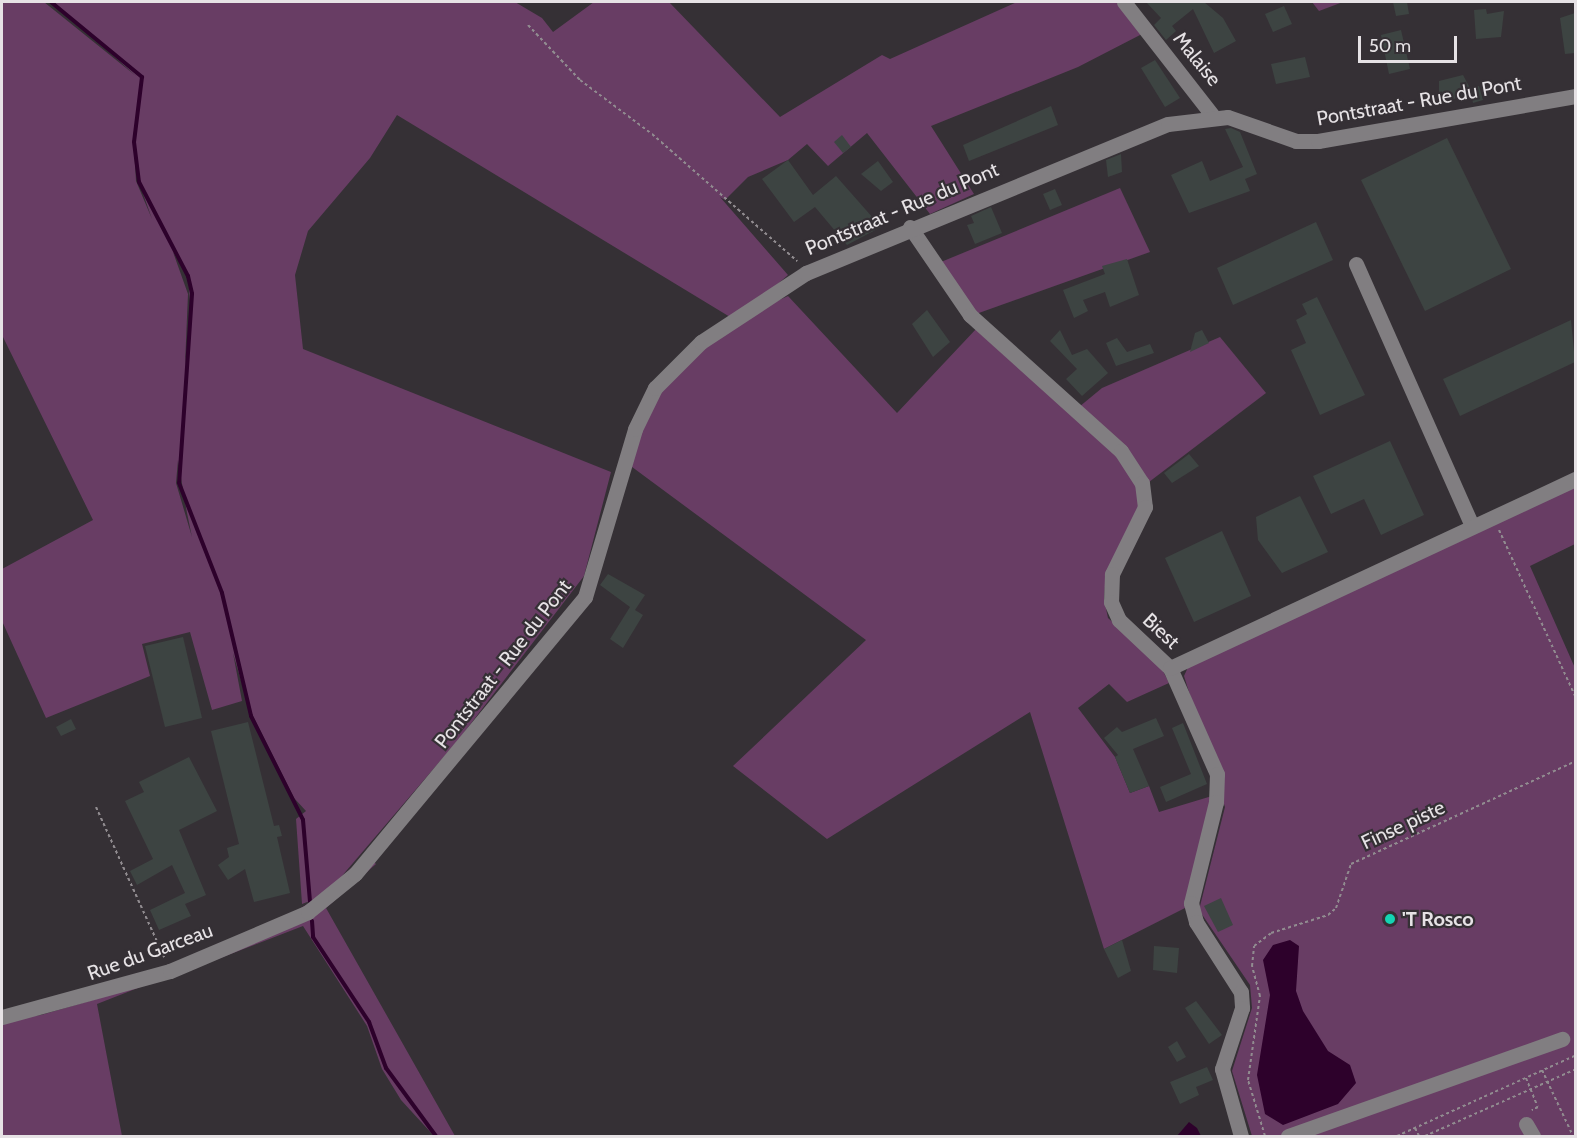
<!DOCTYPE html>
<style>
body{margin:0}
#map{position:relative;width:1577px;height:1138px;overflow:hidden;background:#353035;font-family:Cabin,sans-serif}
div>[style]{position:absolute}
.green>*{inset:0;background:#683d64}
.water>*{inset:0;background:#2d012b}
.stream>*{height:4px;margin:-2px;padding:0 2px;transform-origin:2px;border-radius:2px;background:#2d012b}
.building>*{inset:0;background:#3d4442}
.path>*{height:2px;margin-top:-1px;transform-origin:0;background:repeating-linear-gradient(90deg,#918c90 0 3px,transparent 0 6px)}
.minor>*{height:15px;margin:-7.5px;padding:0 7.5px;transform-origin:7.5px;border-radius:7.5px;background:#817e81}
.dots>*{width:16px;height:16px;translate:-50% -50%;box-sizing:border-box;border:3px solid #353035;border-radius:50%}
span{translate:-50% -50%;white-space:nowrap;text-align:center;line-height:1.15;-webkit-text-stroke:4.5px #353035;paint-order:stroke}
.street-label{font-size:20px;color:#e6e2e5}
.poi-label{font-size:20px;color:#e6e2e5;font-weight:700}
.left{translate:0 -50%;text-align:left}
.frame{position:absolute;inset:0;border:3px solid #e6e2e5;pointer-events:none}
.scale{position:absolute;left:1358px;top:36px;width:99px;height:27px;box-sizing:border-box;border:3px solid #e6e2e5;border-top:0;padding-left:8px;font-size:18px;line-height:21px;white-space:nowrap;color:#e6e2e5;-webkit-text-stroke:4px #353035;paint-order:stroke}
</style>
<div id="map">
<div class="green">
<div style="clip-path:polygon(evenodd,2px 2px,44px 2px,136px 76px,54px 2px,515px 2px,542px 18px,553px 32px,594px 2px,669px 2px,780px 117px,882px 55px,890px 59px,1017px 2px,1117px 2px,1142px 34px,1078px 67px,931px 126px,974px 194px,930px 214px,867px 133px,828px 166px,807px 144px,788px 160px,748px 177px,725px 200px,720px 197px,788px 275px,736px 320px,788px 296px,897px 413px,977px 328px,1125px 462px,1136px 479px,1139px 513px,1106px 574px,1104px 599px,1108px 618px,1160px 665px,1169px 683px,1127px 702px,1109px 684px,1078px 708px,1115px 757px,1130px 793px,1149px 786px,1159px 812px,1212px 796px,1185px 908px,1104px 949px,1030px 712px,827px 839px,733px 766px,866px 640px,628px 464px,657px 394px,676px 367px,735px 320px,397px 115px,370px 158px,308px 231px,295px 275px,303px 349px,611px 472px,584px 576px,459px 739px,341px 877px,388px 835px,328px 894px,302px 904px,296px 819px,306px 811px,294px 798px,249px 708px,233px 653px,242px 701px,212px 710px,190px 632px,142px 644px,150px 676px,46px 718px,2px 621px,2px 569px,93px 520px,2px 335px,2px 2px,133px 131px,139px 182px,152px 219px,136px 181px,133px 131px,2px 2px,173px 252px,188px 276px,191px 313px,185px 365px,188px 294px,173px 252px,2px 2px,178px 460px,187px 513px,192px 537px,176px 483px,178px 460px)"></div>
<div style="clip-path:polygon(1312px 2px,1343px 2px,1319px 11px)"></div>
<div style="clip-path:polygon(1120px 188px,1150px 252px,976px 314px,941px 262px)"></div>
<div style="clip-path:polygon(1220px 337px,1266px 393px,1149px 482px,1079px 407px,1102px 388px)"></div>
<div style="clip-path:polygon(1575px 486px,1575px 544px,1530px 566px,1575px 668px,1575px 1136px,1252px 1136px,1232px 1071px,1252px 1008px,1250px 985px,1199px 910px,1225px 807px,1184px 676px,1189px 665px)"></div>
<div style="clip-path:polygon(373px 861px,376px 864px,326px 908px,455px 1136px,434px 1136px,401px 1100px,382px 1069px,367px 1026px,303px 926px,176px 975px,246px 944px)"></div>
<div style="clip-path:polygon(148px 984px,97px 1004px,122px 1136px,2px 1136px,2px 1020px,41px 1015px)"></div>
</div>
<div class="water">
<div style="clip-path:polygon(1290px 940px,1299px 946px,1296px 991px,1303px 1011px,1328px 1051px,1350px 1065px,1356px 1083px,1338px 1104px,1283px 1125px,1265px 1114px,1257px 1075px,1270px 995px,1263px 960px,1273px 945px)"></div>
<div style="clip-path:polygon(1189px 1122px,1197px 1128px,1201px 1136px,1177px 1136px)"></div>
</div>
<div class="stream">
<div style="left:51px;top:2px;width:118px;rotate:39.5deg"></div>
<div style="left:142px;top:77px;width:65px;rotate:97deg"></div>
<div style="left:134px;top:142px;width:40px;rotate:82.9deg"></div>
<div style="left:139px;top:182px;width:106px;rotate:62.5deg"></div>
<div style="left:188px;top:276px;width:18px;rotate:77deg"></div>
<div style="left:192px;top:294px;width:189px;rotate:93.9deg"></div>
<div style="left:179px;top:483px;width:118px;rotate:68.6deg"></div>
<div style="left:222px;top:593px;width:126px;rotate:76.7deg"></div>
<div style="left:251px;top:716px;width:116px;rotate:63.4deg"></div>
<div style="left:303px;top:820px;width:82px;rotate:85.1deg"></div>
<div style="left:312px;top:921px;width:16px;rotate:86deg"></div>
<div style="left:313px;top:937px;width:102px;rotate:56.6deg"></div>
<div style="left:369px;top:1022px;width:49px;rotate:69.7deg"></div>
<div style="left:386px;top:1068px;width:84px;rotate:53.7deg"></div>
</div>
<div class="building">
<div style="clip-path:polygon(1146px 2px,1204px 2px,1223px 18px,1236px 41px,1214px 53px,1193px 9px,1172px 26px,1176px 31px,1166px 40px,1154px 25px,1161px 18px)"></div>
<div style="clip-path:polygon(1393px 2px,1407px 2px,1409px 14px,1396px 16px)"></div>
<div style="clip-path:polygon(1284px 6px,1292px 24px,1273px 32px,1265px 14px)"></div>
<div style="clip-path:polygon(1486px 9px,1487px 14px,1504px 11px,1501px 37px,1476px 39px,1474px 10px)"></div>
<div style="clip-path:polygon(1575px 13px,1575px 53px,1565px 54px,1560px 18px)"></div>
<div style="clip-path:polygon(1401px 30px,1410px 69px,1389px 74px,1381px 35px)"></div>
<div style="clip-path:polygon(1305px 57px,1310px 77px,1276px 84px,1271px 64px)"></div>
<div style="clip-path:polygon(1155px 60px,1180px 98px,1165px 107px,1141px 68px)"></div>
<div style="clip-path:polygon(1463px 75px,1470px 88px,1479px 86px,1483px 100px,1473px 103px,1471px 94px,1439px 103px,1439px 81px)"></div>
<div style="clip-path:polygon(1051px 106px,1058px 125px,969px 161px,963px 145px)"></div>
<div style="clip-path:polygon(1231px 128px,1240px 132px,1257px 174px,1245px 179px,1250px 191px,1189px 213px,1171px 175px,1202px 161px,1210px 181px,1243px 167px,1225px 129px)"></div>
<div style="clip-path:polygon(842px 135px,851px 147px,843px 153px,834px 142px)"></div>
<div style="clip-path:polygon(1447px 138px,1511px 269px,1425px 311px,1361px 180px)"></div>
<div style="clip-path:polygon(1121px 154px,1122px 172px,1108px 177px,1106px 160px)"></div>
<div style="clip-path:polygon(788px 160px,813px 195px,836px 176px,881px 227px,847px 245px,815px 207px,794px 222px,762px 179px)"></div>
<div style="clip-path:polygon(878px 161px,893px 182px,881px 191px,861px 174px)"></div>
<div style="clip-path:polygon(1055px 189px,1062px 205px,1050px 210px,1043px 194px)"></div>
<div style="clip-path:polygon(991px 207px,1002px 233px,975px 244px,967px 225px,974px 223px,971px 216px)"></div>
<div style="clip-path:polygon(1316px 222px,1333px 260px,1233px 305px,1217px 268px)"></div>
<div style="clip-path:polygon(1127px 259px,1139px 295px,1110px 307px,1105px 292px,1083px 300px,1088px 311px,1074px 318px,1063px 290px,1105px 274px,1102px 266px)"></div>
<div style="clip-path:polygon(1317px 297px,1365px 395px,1320px 415px,1291px 350px,1306px 343px,1296px 320px,1307px 314px,1302px 304px)"></div>
<div style="clip-path:polygon(927px 310px,950px 342px,933px 357px,912px 324px)"></div>
<div style="clip-path:polygon(1571px 320px,1575px 362px,1460px 416px,1443px 379px)"></div>
<div style="clip-path:polygon(1060px 330px,1072px 355px,1087px 349px,1108px 373px,1082px 396px,1066px 379px,1077px 369px,1050px 341px)"></div>
<div style="clip-path:polygon(1202px 330px,1209px 343px,1190px 352px,1195px 333px)"></div>
<div style="clip-path:polygon(1117px 338px,1127px 352px,1150px 344px,1154px 353px,1116px 366px,1106px 343px)"></div>
<div style="clip-path:polygon(1390px 441px,1424px 515px,1381px 535px,1364px 499px,1331px 514px,1313px 476px)"></div>
<div style="clip-path:polygon(1189px 454px,1199px 466px,1172px 483px,1164px 473px)"></div>
<div style="clip-path:polygon(1300px 496px,1328px 552px,1282px 573px,1258px 540px,1256px 517px)"></div>
<div style="clip-path:polygon(1222px 531px,1251px 596px,1194px 622px,1165px 558px)"></div>
<div style="clip-path:polygon(608px 574px,645px 595px,635px 610px,643px 615px,623px 648px,610px 639px,630px 607px,600px 585px)"></div>
<div style="clip-path:polygon(183px 637px,202px 718px,165px 727px,145px 646px)"></div>
<div style="clip-path:polygon(1156px 718px,1164px 736px,1133px 749px,1149px 786px,1130px 793px,1115px 757px,1118px 755px,1104px 738px,1117px 727px,1122px 732px)"></div>
<div style="clip-path:polygon(71px 719px,76px 729px,61px 736px,56px 727px)"></div>
<div style="clip-path:polygon(248px 722px,274px 826px,279px 825px,282px 836px,277px 837px,290px 893px,254px 902px,245px 869px,228px 880px,218px 865px,229px 857px,227px 848px,239px 844px,211px 731px)"></div>
<div style="clip-path:polygon(1183px 723px,1207px 784px,1166px 802px,1160px 787px,1191px 774px,1172px 728px)"></div>
<div style="clip-path:polygon(189px 757px,217px 811px,179px 830px,206px 895px,185px 904px,191px 916px,159px 930px,150px 910px,185px 893px,172px 865px,137px 885px,130px 871px,153px 859px,125px 801px,144px 792px,139px 782px)"></div>
<div style="clip-path:polygon(1221px 898px,1233px 925px,1218px 932px,1204px 906px)"></div>
<div style="clip-path:polygon(1122px 940px,1131px 971px,1118px 978px,1104px 949px)"></div>
<div style="clip-path:polygon(1154px 946px,1179px 948px,1177px 973px,1153px 970px)"></div>
<div style="clip-path:polygon(1196px 1001px,1222px 1035px,1209px 1044px,1185px 1008px)"></div>
<div style="clip-path:polygon(1177px 1041px,1186px 1057px,1177px 1062px,1168px 1047px)"></div>
<div style="clip-path:polygon(1207px 1067px,1213px 1080px,1196px 1087px,1199px 1095px,1180px 1104px,1170px 1082px)"></div>
</div>
<div class="path">
<div style="left:528px;top:25px;width:76px;rotate:46.6deg"></div>
<div style="left:580px;top:80px;width:90px;rotate:36.9deg"></div>
<div style="left:652px;top:134px;width:193px;rotate:41.2deg"></div>
<div style="left:1499px;top:530px;width:185px;rotate:65.4deg"></div>
<div style="left:96px;top:807px;width:165px;rotate:65.6deg"></div>
<div style="left:1542px;top:1070px;width:73px;rotate:64.8deg"></div>
<div style="left:1526px;top:1078px;width:31px;rotate:68deg"></div>
<div style="left:1538px;top:1107px;width:7px;rotate:153deg"></div>
<div style="left:1415px;top:1128px;width:9px;rotate:63deg"></div>
<div style="left:1265px;top:1136px;width:59px;rotate:-106.9deg"></div>
<div style="left:1248px;top:1080px;width:85px;rotate:-81.9deg"></div>
<div style="left:1260px;top:996px;width:31px;rotate:-105deg"></div>
<div style="left:1252px;top:966px;width:20px;rotate:-84deg"></div>
<div style="left:1254px;top:946px;width:21px;rotate:-37deg"></div>
<div style="left:1271px;top:933px;width:60px;rotate:-17.5deg"></div>
<div style="left:1328px;top:915px;width:11px;rotate:-41deg"></div>
<div style="left:1336px;top:908px;width:46px;rotate:-71.2deg"></div>
<div style="left:1351px;top:864px;width:247px;rotate:-24.6deg"></div>
<div style="left:1397px;top:1136px;width:196px;rotate:-24.3deg"></div>
<div style="left:1425px;top:1136px;width:165px;rotate:-23.9deg"></div>
</div>
<div class="minor">
<div style="left:1124px;top:2px;width:145px;rotate:52deg"></div>
<div style="left:910px;top:227px;width:107px;rotate:55.7deg"></div>
<div style="left:970px;top:315px;width:203px;rotate:42deg"></div>
<div style="left:1121px;top:451px;width:38px;rotate:57deg"></div>
<div style="left:1142px;top:483px;width:24px;rotate:83deg"></div>
<div style="left:1145px;top:507px;width:75px;rotate:116.2deg"></div>
<div style="left:1112px;top:574px;width:28px;rotate:92deg"></div>
<div style="left:1111px;top:602px;width:20px;rotate:66deg"></div>
<div style="left:1119px;top:620px;width:70px;rotate:43.3deg"></div>
<div style="left:1170px;top:668px;width:116px;rotate:66.1deg"></div>
<div style="left:1217px;top:774px;width:28px;rotate:92deg"></div>
<div style="left:1216px;top:802px;width:104px;rotate:103.9deg"></div>
<div style="left:1191px;top:903px;width:20px;rotate:75deg"></div>
<div style="left:1196px;top:922px;width:83px;rotate:57.3deg"></div>
<div style="left:1241px;top:992px;width:16px;rotate:86deg"></div>
<div style="left:1242px;top:1008px;width:64px;rotate:108.2deg"></div>
<div style="left:1222px;top:1069px;width:70px;rotate:74.2deg"></div>
<div style="left:1356px;top:264px;width:287px;rotate:66.1deg"></div>
<div style="left:1170px;top:668px;width:448px;rotate:-25deg"></div>
<div style="left:2px;top:1017px;width:174px;rotate:-15.3deg"></div>
<div style="left:170px;top:971px;width:150px;rotate:-23.1deg"></div>
<div style="left:308px;top:912px;width:60px;rotate:-39deg"></div>
<div style="left:355px;top:874px;width:360px;rotate:-50.3deg"></div>
<div style="left:585px;top:597px;width:175px;rotate:-73.4deg"></div>
<div style="left:635px;top:429px;width:46px;rotate:-64deg"></div>
<div style="left:655px;top:388px;width:65px;rotate:-45deg"></div>
<div style="left:701px;top:342px;width:126px;rotate:-33.3deg"></div>
<div style="left:806px;top:273px;width:391px;rotate:-22.4deg"></div>
<div style="left:1168px;top:124px;width:60px;rotate:-6.7deg"></div>
<div style="left:1228px;top:117px;width:72px;rotate:19.4deg"></div>
<div style="left:1296px;top:141px;width:22px"></div>
<div style="left:1318px;top:141px;width:262px;rotate:-9.9deg"></div>
<div style="left:1526px;top:1124px;width:14px;rotate:60deg"></div>
<div style="left:1288px;top:1136px;width:291px;rotate:-19.5deg"></div>
</div>
<div class="dots">
<div style="left:1390px;top:919px;background:#14d5b3"></div>
</div>
<div class="street-label">
<span style="left:1197px;top:59px;rotate:51deg">Malaise</span>
<span style="left:1419px;top:101px;rotate:-10deg">Pontstraat - Rue du Pont</span>
<span style="left:902px;top:209px;rotate:-23deg">Pontstraat - Rue du Pont</span>
<span style="left:1161px;top:631px;rotate:43deg">Biest</span>
<span style="left:503px;top:664px;rotate:-52deg">Pontstraat - Rue du Pont</span>
<span style="left:1403px;top:825px;rotate:-25deg">Finse piste</span>
<span style="left:150px;top:952px;rotate:-20deg">Rue du Garceau</span>
</div>
<div class="poi-label">
<span class="left" style="left:1402px;top:919px">'T Rosco</span>
</div>
<div class="frame"></div>
<div class="scale">50 m</div>
</div>
